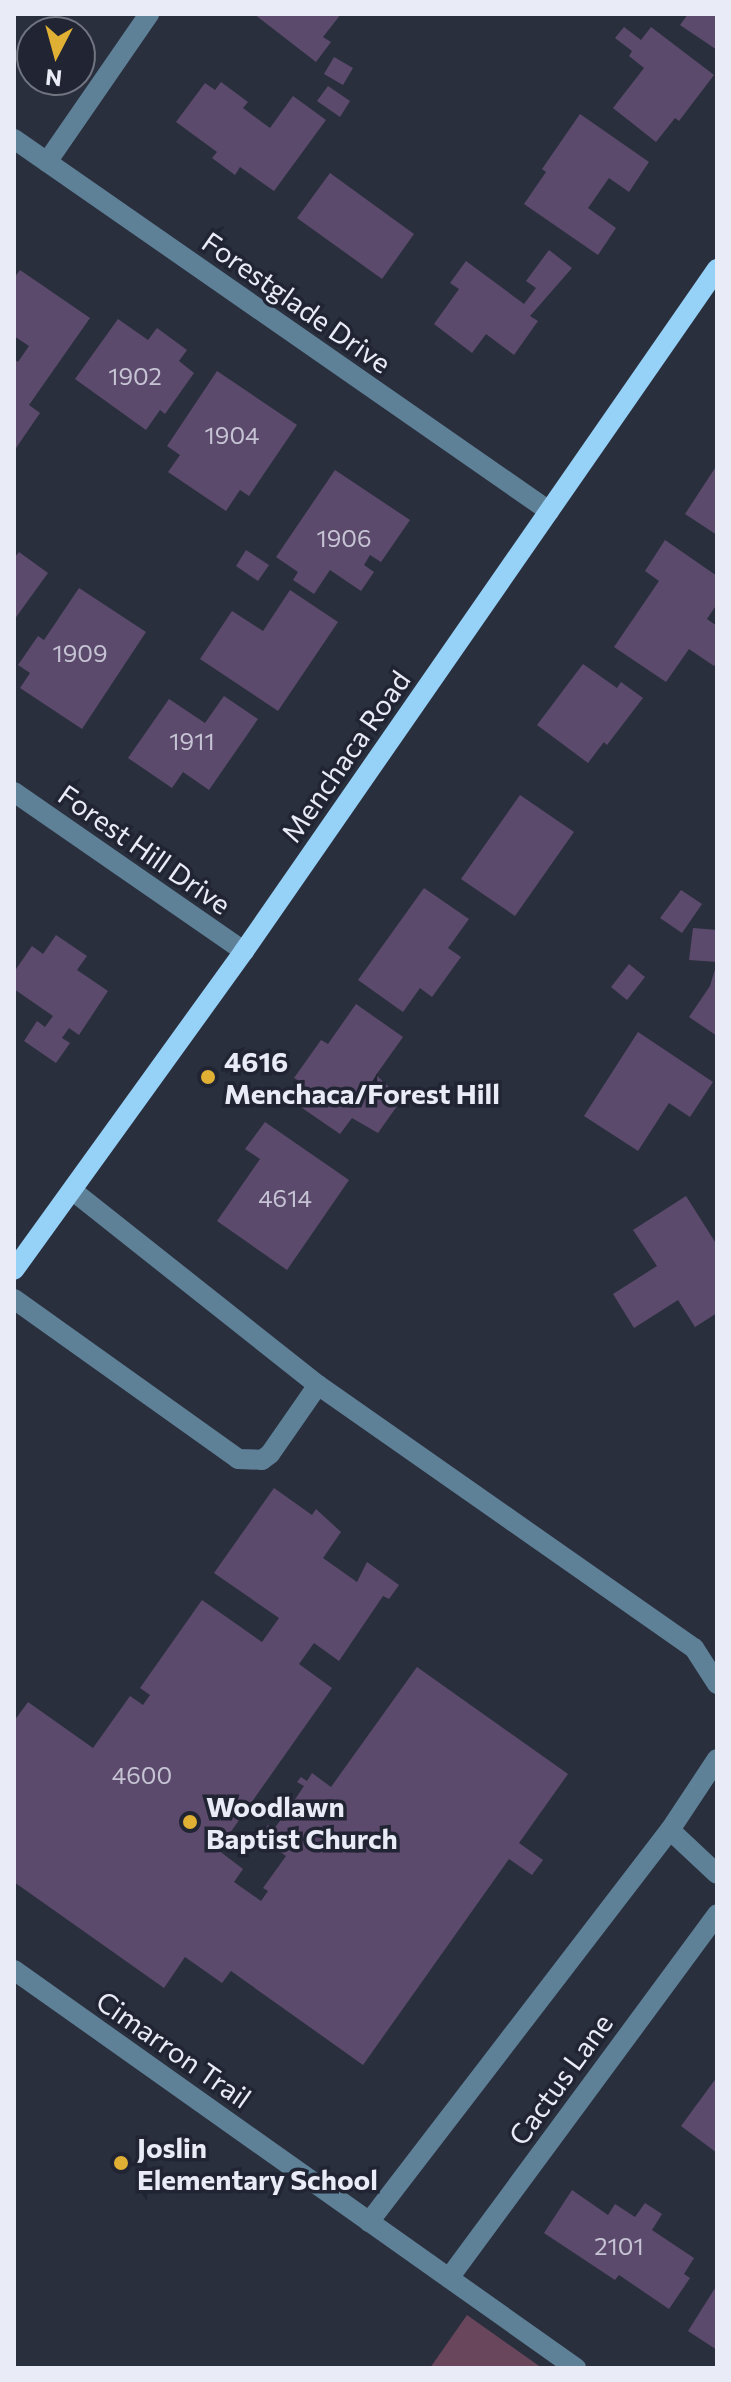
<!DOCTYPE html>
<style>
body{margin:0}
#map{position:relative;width:731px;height:2382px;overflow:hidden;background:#2a2f3d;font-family:Commissioner,sans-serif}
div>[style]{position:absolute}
.green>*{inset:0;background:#69465c}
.building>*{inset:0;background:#5b4a6c}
.minor>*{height:20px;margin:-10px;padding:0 10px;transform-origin:10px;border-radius:10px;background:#5e8198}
.major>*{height:20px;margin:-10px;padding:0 10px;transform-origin:10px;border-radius:10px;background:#96d1f7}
.dots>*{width:22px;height:22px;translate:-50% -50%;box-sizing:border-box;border:4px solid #212533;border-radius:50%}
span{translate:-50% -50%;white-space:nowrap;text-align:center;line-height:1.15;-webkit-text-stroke:7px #212533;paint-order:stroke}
.number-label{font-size:24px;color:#c6c4d4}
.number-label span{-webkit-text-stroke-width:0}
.street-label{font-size:28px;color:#e9ecf6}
.poi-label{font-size:28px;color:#e9ecf6;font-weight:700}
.left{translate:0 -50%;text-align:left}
.frame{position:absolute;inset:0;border:16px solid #e9ecf6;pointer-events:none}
.north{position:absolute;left:16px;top:16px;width:80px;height:80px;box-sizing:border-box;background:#212533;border:2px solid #717581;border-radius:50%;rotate:186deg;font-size:22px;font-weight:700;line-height:32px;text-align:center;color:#e9ecf6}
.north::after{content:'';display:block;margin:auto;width:28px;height:36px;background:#e0b034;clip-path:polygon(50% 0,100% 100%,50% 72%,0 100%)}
</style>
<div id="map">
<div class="green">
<div style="clip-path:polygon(467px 2315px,542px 2368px,430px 2368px)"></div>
</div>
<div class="building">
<div style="clip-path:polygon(254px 14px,341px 14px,323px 37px,331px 42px,316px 62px)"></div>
<div style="clip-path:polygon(688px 14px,717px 14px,717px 50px,680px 25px)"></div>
<div style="clip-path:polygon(624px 27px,641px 40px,651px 27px,714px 75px,679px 121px,675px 118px,656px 142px,613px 108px,644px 68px,629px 56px,632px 51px,615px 38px)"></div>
<div style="clip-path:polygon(334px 57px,353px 68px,343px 85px,324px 74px)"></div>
<div style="clip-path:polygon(221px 82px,248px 102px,243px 108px,270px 128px,293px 96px,326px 120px,274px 191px,240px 167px,235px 175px,212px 158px,217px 152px,176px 122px,205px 83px,215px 90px)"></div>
<div style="clip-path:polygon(328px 86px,350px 101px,340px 117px,317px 101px)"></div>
<div style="clip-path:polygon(580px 114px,649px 162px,629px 192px,609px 178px,588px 208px,616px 228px,598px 255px,524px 204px,546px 172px,542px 169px)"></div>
<div style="clip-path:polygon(330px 173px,414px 234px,382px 279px,297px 218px)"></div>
<div style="clip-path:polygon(549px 250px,572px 268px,530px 316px,538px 321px,514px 355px,486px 334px,472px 353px,434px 324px,459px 289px,450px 283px,466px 261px,524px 304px,536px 288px,526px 281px)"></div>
<div style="clip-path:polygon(20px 270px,90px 318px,29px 405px,40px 413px,14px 451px,14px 359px,18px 362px,29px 346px,14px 336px,14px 278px)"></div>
<div style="clip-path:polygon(118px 319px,148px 340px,157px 328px,187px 350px,179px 361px,194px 373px,165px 414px,160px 410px,146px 430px,75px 379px)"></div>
<div style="clip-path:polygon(217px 371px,297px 425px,249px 496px,240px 490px,226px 511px,168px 472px,180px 455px,167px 446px)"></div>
<div style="clip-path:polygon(717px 465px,717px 535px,685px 514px)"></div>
<div style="clip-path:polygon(335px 470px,410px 520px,381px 562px,370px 555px,364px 565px,374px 572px,361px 591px,330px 570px,314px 594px,293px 580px,298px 572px,276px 557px)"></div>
<div style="clip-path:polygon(665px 540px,717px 576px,717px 604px,707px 619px,717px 626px,717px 662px,714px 666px,689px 649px,666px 682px,614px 647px,659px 581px,645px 571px)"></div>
<div style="clip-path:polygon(246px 550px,269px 565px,258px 581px,236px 566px)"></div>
<div style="clip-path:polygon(19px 552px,48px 573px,14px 620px,14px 558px)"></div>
<div style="clip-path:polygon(79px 588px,146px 632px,82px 729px,20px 688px,30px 673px,18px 665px,38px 636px,44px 640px)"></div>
<div style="clip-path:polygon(290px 590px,338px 622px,278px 711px,200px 659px,232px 611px,263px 631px)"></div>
<div style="clip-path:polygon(583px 664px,617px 688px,621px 682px,643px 698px,607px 745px,604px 742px,588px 763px,537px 725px)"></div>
<div style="clip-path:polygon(224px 696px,258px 719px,209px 790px,183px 772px,172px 788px,128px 758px,169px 699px,205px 723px)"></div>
<div style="clip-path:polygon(520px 795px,574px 832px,515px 916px,461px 879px)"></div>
<div style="clip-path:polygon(424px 888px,469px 919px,448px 948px,461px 957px,432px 997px,420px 988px,403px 1012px,358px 980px)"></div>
<div style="clip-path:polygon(681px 890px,702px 904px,682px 933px,660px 918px)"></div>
<div style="clip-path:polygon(693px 928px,717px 930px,717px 962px,689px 960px)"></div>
<div style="clip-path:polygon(56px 935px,87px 956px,77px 970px,108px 991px,79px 1035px,69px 1028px,62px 1038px,70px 1043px,56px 1063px,24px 1041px,37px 1021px,45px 1027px,53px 1016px,14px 989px,14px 972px,32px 946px,43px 954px)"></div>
<div style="clip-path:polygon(629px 964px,645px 977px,627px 1000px,611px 987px)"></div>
<div style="clip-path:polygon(716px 966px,717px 966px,717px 1036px,689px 1017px,710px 986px)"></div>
<div style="clip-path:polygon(356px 1004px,403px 1037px,376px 1075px,402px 1099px,378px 1133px,352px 1118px,340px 1134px,289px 1099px,301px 1082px,294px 1078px,321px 1040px,328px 1044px)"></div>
<div style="clip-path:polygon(638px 1032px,713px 1082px,690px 1117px,669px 1103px,638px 1151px,584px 1116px)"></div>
<div style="clip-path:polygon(265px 1122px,349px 1180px,287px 1270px,217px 1221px,260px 1159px,245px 1149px)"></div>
<div style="clip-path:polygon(686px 1196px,717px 1245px,717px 1313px,695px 1327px,678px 1300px,634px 1328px,613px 1294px,657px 1266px,633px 1230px)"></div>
<div style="clip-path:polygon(274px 1488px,312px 1515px,316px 1509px,341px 1532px,323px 1558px,357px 1582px,367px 1562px,399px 1585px,389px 1599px,383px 1596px,339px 1661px,314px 1643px,299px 1664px,332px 1688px,218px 1850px,243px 1869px,234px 1882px,261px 1901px,268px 1891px,263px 1888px,286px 1856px,265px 1841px,270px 1835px,264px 1830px,268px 1825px,274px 1829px,288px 1810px,282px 1806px,287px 1800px,292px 1804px,304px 1786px,297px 1782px,301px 1777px,307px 1781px,312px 1773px,331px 1787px,417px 1667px,568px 1774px,519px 1843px,543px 1860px,532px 1875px,509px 1859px,363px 2065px,231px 1971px,222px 1983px,185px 1957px,164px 1988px,14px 1882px,14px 1721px,28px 1702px,93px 1748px,130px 1696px,143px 1705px,150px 1695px,140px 1688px,202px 1600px,262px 1642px,279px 1618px,214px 1573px)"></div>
<div style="clip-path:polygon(717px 2077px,717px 2153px,681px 2126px)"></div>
<div style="clip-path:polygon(572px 2190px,608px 2215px,615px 2204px,635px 2217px,645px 2203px,662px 2214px,652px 2230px,694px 2258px,684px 2274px,690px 2278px,669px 2309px,619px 2275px,615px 2280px,544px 2233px)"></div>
<div style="clip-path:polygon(717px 2285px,717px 2350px,688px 2331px)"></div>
</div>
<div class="minor">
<div style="left:14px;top:139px;width:652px;rotate:34.81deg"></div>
<div style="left:47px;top:162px;width:180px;rotate:-55.4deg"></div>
<div style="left:14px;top:792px;width:280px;rotate:34.7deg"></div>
<div style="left:73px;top:1191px;width:313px;rotate:38.4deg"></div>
<div style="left:318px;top:1385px;width:459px;rotate:35deg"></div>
<div style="left:694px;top:1648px;width:43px;rotate:57.4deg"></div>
<div style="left:14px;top:1299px;width:275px;rotate:35.5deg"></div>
<div style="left:238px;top:1459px;width:24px;rotate:2deg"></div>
<div style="left:262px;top:1460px;width:10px;rotate:-37deg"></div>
<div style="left:270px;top:1454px;width:84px;rotate:-55.2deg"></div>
<div style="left:670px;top:1830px;width:64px;rotate:43.1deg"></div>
<div style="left:14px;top:1970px;width:689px;rotate:35.31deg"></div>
<div style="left:369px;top:2222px;width:494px;rotate:-52.5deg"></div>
<div style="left:670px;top:1830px;width:85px;rotate:-56.5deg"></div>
<div style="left:449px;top:2278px;width:452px;rotate:-53.6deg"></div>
</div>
<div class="major">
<div style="left:14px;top:1270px;width:393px;rotate:-54.2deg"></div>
<div style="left:244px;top:951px;width:830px;rotate:-55.26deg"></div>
</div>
<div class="dots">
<div style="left:208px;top:1077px;background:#e0b034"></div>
<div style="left:190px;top:1822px;background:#e0b034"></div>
<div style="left:121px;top:2163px;background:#e0b034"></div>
</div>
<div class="number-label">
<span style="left:135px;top:376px">1902</span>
<span style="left:232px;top:435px">1904</span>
<span style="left:344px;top:538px">1906</span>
<span style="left:80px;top:653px">1909</span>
<span style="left:192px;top:741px">1911</span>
<span style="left:285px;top:1198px">4614</span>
<span style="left:142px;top:1775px">4600</span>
<span style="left:619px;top:2246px">2101</span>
</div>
<div class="street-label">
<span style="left:297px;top:302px;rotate:35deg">Forestglade Drive</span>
<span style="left:345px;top:756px;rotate:-55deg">Menchaca Road</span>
<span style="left:145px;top:849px;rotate:35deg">Forest Hill Drive</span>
<span style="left:174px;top:2049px;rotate:35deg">Cimarron Trail</span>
<span style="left:560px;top:2079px;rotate:-54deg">Cactus Lane</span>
</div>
<div class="poi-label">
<span class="left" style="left:224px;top:1077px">4616<br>Menchaca/Forest Hill</span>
<span class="left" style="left:206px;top:1822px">Woodlawn<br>Baptist Church</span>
<span class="left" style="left:137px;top:2163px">Joslin<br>Elementary School</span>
</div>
<div class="frame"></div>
<div class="north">N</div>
</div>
